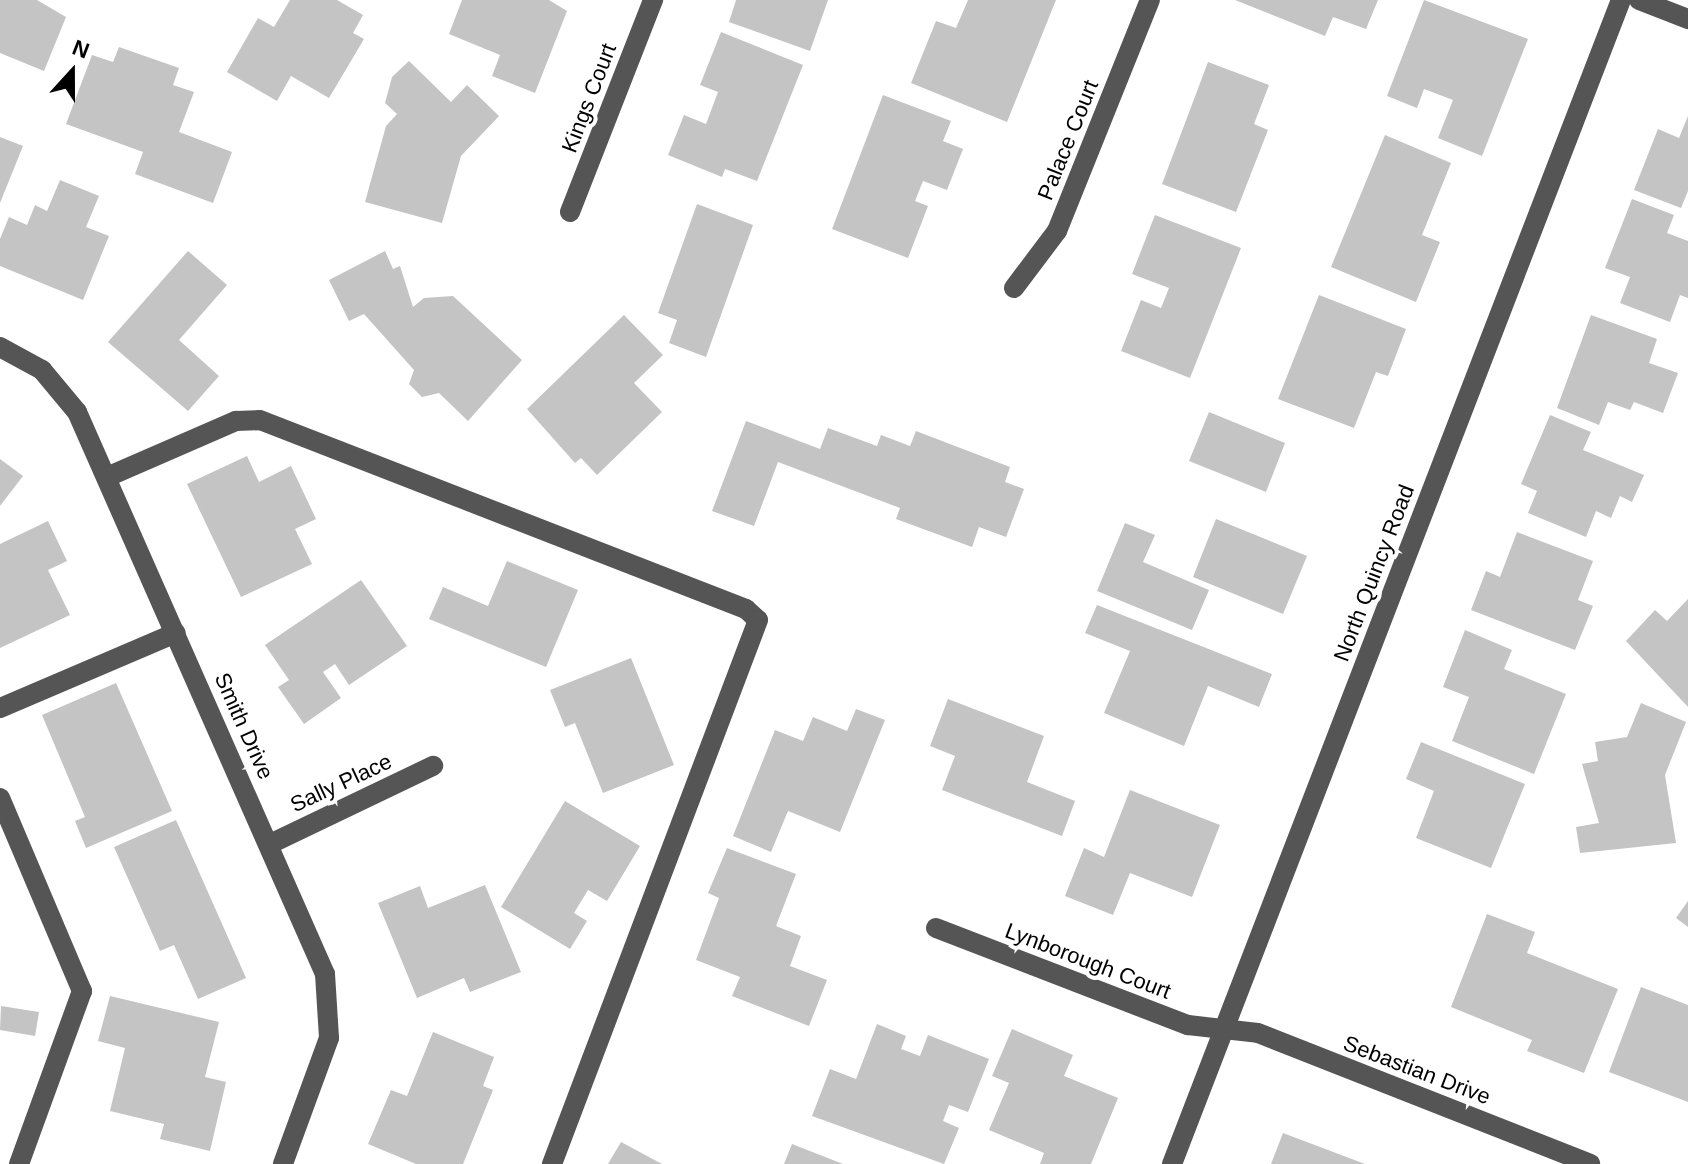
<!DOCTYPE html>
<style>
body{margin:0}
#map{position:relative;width:1688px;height:1164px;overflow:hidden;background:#fff;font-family:Helvetica,sans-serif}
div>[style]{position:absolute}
.building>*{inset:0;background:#c4c4c4}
.minor>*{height:20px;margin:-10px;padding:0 10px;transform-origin:10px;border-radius:10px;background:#555}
span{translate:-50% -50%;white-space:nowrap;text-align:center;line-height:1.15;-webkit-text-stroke:8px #fff;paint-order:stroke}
.street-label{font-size:22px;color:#000}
.north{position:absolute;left:32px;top:32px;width:80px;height:80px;-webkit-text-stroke:6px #fff;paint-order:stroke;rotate:21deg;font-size:22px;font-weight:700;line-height:32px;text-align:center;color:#000}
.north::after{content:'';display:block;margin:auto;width:28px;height:36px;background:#000;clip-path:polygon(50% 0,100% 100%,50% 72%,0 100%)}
</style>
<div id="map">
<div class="building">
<div style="clip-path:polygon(0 0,37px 0,66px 17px,44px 71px,0 53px)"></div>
<div style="clip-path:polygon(290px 0,337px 0,363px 15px,353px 33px,364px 39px,329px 98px,291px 76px,277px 101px,227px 72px,258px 18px,274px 27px)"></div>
<div style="clip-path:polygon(462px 0,549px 0,567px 11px,535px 93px,492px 76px,500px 55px,449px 34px)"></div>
<div style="clip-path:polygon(736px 0,828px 0,810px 51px,729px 22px)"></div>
<div style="clip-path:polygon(968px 0,1056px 0,1007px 122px,911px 83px,936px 21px,956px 28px)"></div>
<div style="clip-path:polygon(1235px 0,1378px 0,1366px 29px,1333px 17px,1325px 36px)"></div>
<div style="clip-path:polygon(1424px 0,1528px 39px,1482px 156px,1438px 138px,1453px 100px,1424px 89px,1417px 108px,1387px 96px)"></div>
<div style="clip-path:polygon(721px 32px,803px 65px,757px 181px,725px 169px,722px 177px,668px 155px,684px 115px,706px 124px,718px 92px,700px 85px)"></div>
<div style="clip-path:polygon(119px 47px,179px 68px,173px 85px,194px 92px,179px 132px,232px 152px,213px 203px,135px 174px,143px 152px,66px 124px,92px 55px,113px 62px)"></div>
<div style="clip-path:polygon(409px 61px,451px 102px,467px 85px,499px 116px,461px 156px,442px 223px,365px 202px,386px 126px,397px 114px,385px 103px,392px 77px)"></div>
<div style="clip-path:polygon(1208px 62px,1269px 85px,1254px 124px,1268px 130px,1236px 212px,1162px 184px)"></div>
<div style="clip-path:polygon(883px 95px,951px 121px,943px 141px,963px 149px,947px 190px,923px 181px,915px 201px,928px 206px,908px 258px,832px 229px)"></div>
<div style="clip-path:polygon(1688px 116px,1688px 191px,1681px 208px,1634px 190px,1658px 129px,1679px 138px)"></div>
<div style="clip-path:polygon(1385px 135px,1451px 163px,1422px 235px,1440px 242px,1416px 302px,1331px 267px)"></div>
<div style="clip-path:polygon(0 137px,23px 146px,0 203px)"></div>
<div style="clip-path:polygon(60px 180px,99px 196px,86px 227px,109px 236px,83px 300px,0 266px,0 239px,9px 217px,27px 225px,35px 205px,47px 211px)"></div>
<div style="clip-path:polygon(1632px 199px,1674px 215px,1667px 233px,1688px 241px,1688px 298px,1680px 295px,1670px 322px,1620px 303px,1630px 277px,1605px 268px)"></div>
<div style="clip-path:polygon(697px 204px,753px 225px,706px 357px,669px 343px,677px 320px,658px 313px)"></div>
<div style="clip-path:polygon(1155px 215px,1241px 248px,1190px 378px,1121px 351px,1141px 300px,1161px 308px,1169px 288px,1132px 274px)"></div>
<div style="clip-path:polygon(188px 251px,227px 285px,179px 340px,219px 376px,188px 411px,108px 342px)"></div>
<div style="clip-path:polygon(385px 251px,393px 269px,400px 266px,413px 307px,424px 298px,453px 296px,522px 360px,468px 421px,439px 393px,422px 397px,409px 384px,414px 370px,364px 314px,349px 321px,329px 280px)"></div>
<div style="clip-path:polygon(1319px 295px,1406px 329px,1388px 376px,1376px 372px,1354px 428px,1278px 399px)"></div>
<div style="clip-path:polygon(624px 315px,663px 355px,634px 383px,662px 412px,597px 475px,581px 458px,575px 463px,527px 409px)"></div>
<div style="clip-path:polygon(1591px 315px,1657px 339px,1649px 363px,1678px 373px,1663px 413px,1634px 402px,1630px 410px,1608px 402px,1599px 425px,1557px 408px)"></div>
<div style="clip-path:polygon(1209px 412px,1285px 443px,1266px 492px,1189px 461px)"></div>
<div style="clip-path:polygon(1550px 415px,1591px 432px,1583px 450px,1644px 475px,1632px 502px,1620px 496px,1611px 518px,1596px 511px,1586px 537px,1528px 513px,1537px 491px,1521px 484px)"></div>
<div style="clip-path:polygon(746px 421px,820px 449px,828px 428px,877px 446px,881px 435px,910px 446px,916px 431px,1010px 467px,1005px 482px,1024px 489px,1006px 537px,979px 527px,972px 547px,896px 519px,900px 508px,778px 462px,754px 526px,712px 511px)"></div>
<div style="clip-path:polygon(247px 456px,259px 482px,291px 466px,316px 519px,295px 529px,312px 564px,241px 597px,187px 484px)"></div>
<div style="clip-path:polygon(0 459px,23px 476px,0 506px)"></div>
<div style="clip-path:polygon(1216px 519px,1307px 556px,1283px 614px,1193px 577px)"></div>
<div style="clip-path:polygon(48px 521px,67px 561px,48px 570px,70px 615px,0 648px,0 544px)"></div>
<div style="clip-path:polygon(1125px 523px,1155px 535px,1143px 562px,1209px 590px,1192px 630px,1097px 591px)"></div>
<div style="clip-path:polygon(1517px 532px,1593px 561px,1578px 600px,1593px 606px,1575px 650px,1471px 610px,1486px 571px,1500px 577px)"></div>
<div style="clip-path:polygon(507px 561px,578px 590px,546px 667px,429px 619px,443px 587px,488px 606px)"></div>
<div style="clip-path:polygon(361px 580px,407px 646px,349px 685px,335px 664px,323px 672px,341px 698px,304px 724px,278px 687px,289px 680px,265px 645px)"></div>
<div style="clip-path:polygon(1688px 599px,1688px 707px,1626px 641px,1655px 610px,1667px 621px)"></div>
<div style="clip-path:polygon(1097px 605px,1272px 674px,1259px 707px,1208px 686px,1184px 746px,1104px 713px,1130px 651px,1085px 633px)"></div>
<div style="clip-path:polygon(1465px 630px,1512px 650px,1504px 669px,1566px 694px,1534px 774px,1452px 741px,1469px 697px,1443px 687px)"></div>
<div style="clip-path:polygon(631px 658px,674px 765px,603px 793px,575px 723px,565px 727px,550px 690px)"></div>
<div style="clip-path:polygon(116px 683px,172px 811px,86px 848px,75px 821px,85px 817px,42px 715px)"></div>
<div style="clip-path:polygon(948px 699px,1044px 736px,1027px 782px,1075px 801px,1062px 836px,942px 790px,955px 756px,930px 746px)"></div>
<div style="clip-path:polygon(1641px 703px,1686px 722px,1665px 775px,1676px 843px,1580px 853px,1576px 827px,1599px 823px,1582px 764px,1598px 761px,1595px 742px,1627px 737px)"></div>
<div style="clip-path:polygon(856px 709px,885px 720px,840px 832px,788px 811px,771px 852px,733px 836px,775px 730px,803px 741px,813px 717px,847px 731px)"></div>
<div style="clip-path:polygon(1421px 742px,1525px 784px,1491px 868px,1416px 838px,1434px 791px,1406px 779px)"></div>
<div style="clip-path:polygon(1130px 790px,1220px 825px,1192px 897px,1130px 873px,1113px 915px,1065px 896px,1084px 848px,1104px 857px)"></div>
<div style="clip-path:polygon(565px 801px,640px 846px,607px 901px,588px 890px,574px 913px,587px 921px,570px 949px,501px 907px)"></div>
<div style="clip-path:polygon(176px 820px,246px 978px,198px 999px,174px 945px,160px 951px,114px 847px)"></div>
<div style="clip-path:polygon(727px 848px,796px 874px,776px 926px,801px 936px,790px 966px,827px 980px,809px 1026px,732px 996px,740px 977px,696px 960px,719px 898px,708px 893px)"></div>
<div style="clip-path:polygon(485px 885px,521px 972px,470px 992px,464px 978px,417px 998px,378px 903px,420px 886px,428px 908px)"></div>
<div style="clip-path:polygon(1688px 901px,1688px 927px,1676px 918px)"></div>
<div style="clip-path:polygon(1487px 914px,1535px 932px,1527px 953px,1618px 989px,1584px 1073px,1527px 1051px,1532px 1040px,1451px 1007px)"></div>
<div style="clip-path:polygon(1641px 987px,1688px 1005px,1688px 1102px,1609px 1072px)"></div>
<div style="clip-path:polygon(110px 996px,219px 1022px,205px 1077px,226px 1082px,210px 1151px,160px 1139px,164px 1124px,110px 1111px,125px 1048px,98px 1041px)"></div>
<div style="clip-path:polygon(1px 1006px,39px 1012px,35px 1036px,0 1030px)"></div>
<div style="clip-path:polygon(877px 1024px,906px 1036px,901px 1049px,920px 1056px,928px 1035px,989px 1059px,968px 1112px,949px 1105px,943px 1121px,959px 1128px,944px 1164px,812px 1116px,830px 1069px,856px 1079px)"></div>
<div style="clip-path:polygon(1012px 1029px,1073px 1055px,1064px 1076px,1118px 1098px,1091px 1164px,1040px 1164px,1044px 1153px,989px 1130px,1009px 1083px,992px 1076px)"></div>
<div style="clip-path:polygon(433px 1032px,494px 1057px,483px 1086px,493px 1090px,463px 1164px,416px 1164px,368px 1144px,391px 1090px,407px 1096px)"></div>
<div style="clip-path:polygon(1283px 1133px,1365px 1164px,1271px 1164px)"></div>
<div style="clip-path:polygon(621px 1142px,662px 1164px,608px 1164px)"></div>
<div style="clip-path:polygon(792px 1144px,843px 1164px,784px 1164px)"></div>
</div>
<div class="minor">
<div style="left:1639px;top:0;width:53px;rotate:21.2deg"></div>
<div style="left:570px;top:212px;width:228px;rotate:-68.6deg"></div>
<div style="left:1014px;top:288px;width:71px;rotate:-53deg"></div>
<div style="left:1057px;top:231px;width:249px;rotate:-68.1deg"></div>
<div style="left:0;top:347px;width:48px;rotate:28.7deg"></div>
<div style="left:42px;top:370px;width:55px;rotate:50.2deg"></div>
<div style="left:77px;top:412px;width:614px;rotate:66.19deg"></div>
<div style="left:325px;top:974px;width:64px;rotate:86.4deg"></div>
<div style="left:329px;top:1038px;width:134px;rotate:110.1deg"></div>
<div style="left:107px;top:477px;width:141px;rotate:-23.5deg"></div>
<div style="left:236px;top:421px;width:24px;rotate:-2deg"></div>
<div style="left:260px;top:420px;width:521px;rotate:21.25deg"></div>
<div style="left:746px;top:609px;width:16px;rotate:43deg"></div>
<div style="left:758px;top:620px;width:582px;rotate:110.74deg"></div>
<div style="left:0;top:708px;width:191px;rotate:-23.1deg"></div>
<div style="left:0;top:798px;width:210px;rotate:67deg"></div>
<div style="left:82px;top:991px;width:184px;rotate:110deg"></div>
<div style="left:270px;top:844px;width:181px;rotate:-25.6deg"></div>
<div style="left:936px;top:928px;width:270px;rotate:21.1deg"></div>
<div style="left:1188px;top:1025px;width:70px;rotate:6.5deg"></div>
<div style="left:1258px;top:1033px;width:357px;rotate:21.5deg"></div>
<div style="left:1172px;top:1164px;width:1248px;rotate:-68.91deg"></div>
</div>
<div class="street-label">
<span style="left:589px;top:98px;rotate:-69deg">Kings Court</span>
<span style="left:1068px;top:140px;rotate:-68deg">Palace Court</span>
<span style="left:1374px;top:573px;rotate:-69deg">North Quincy Road</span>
<span style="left:244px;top:726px;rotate:66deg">Smith Drive</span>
<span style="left:341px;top:783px;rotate:-25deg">Sally Place</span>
<span style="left:1088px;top:961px;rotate:21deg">Lynborough Court</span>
<span style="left:1417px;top:1070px;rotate:21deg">Sebastian Drive</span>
</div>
<div class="north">N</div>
</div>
